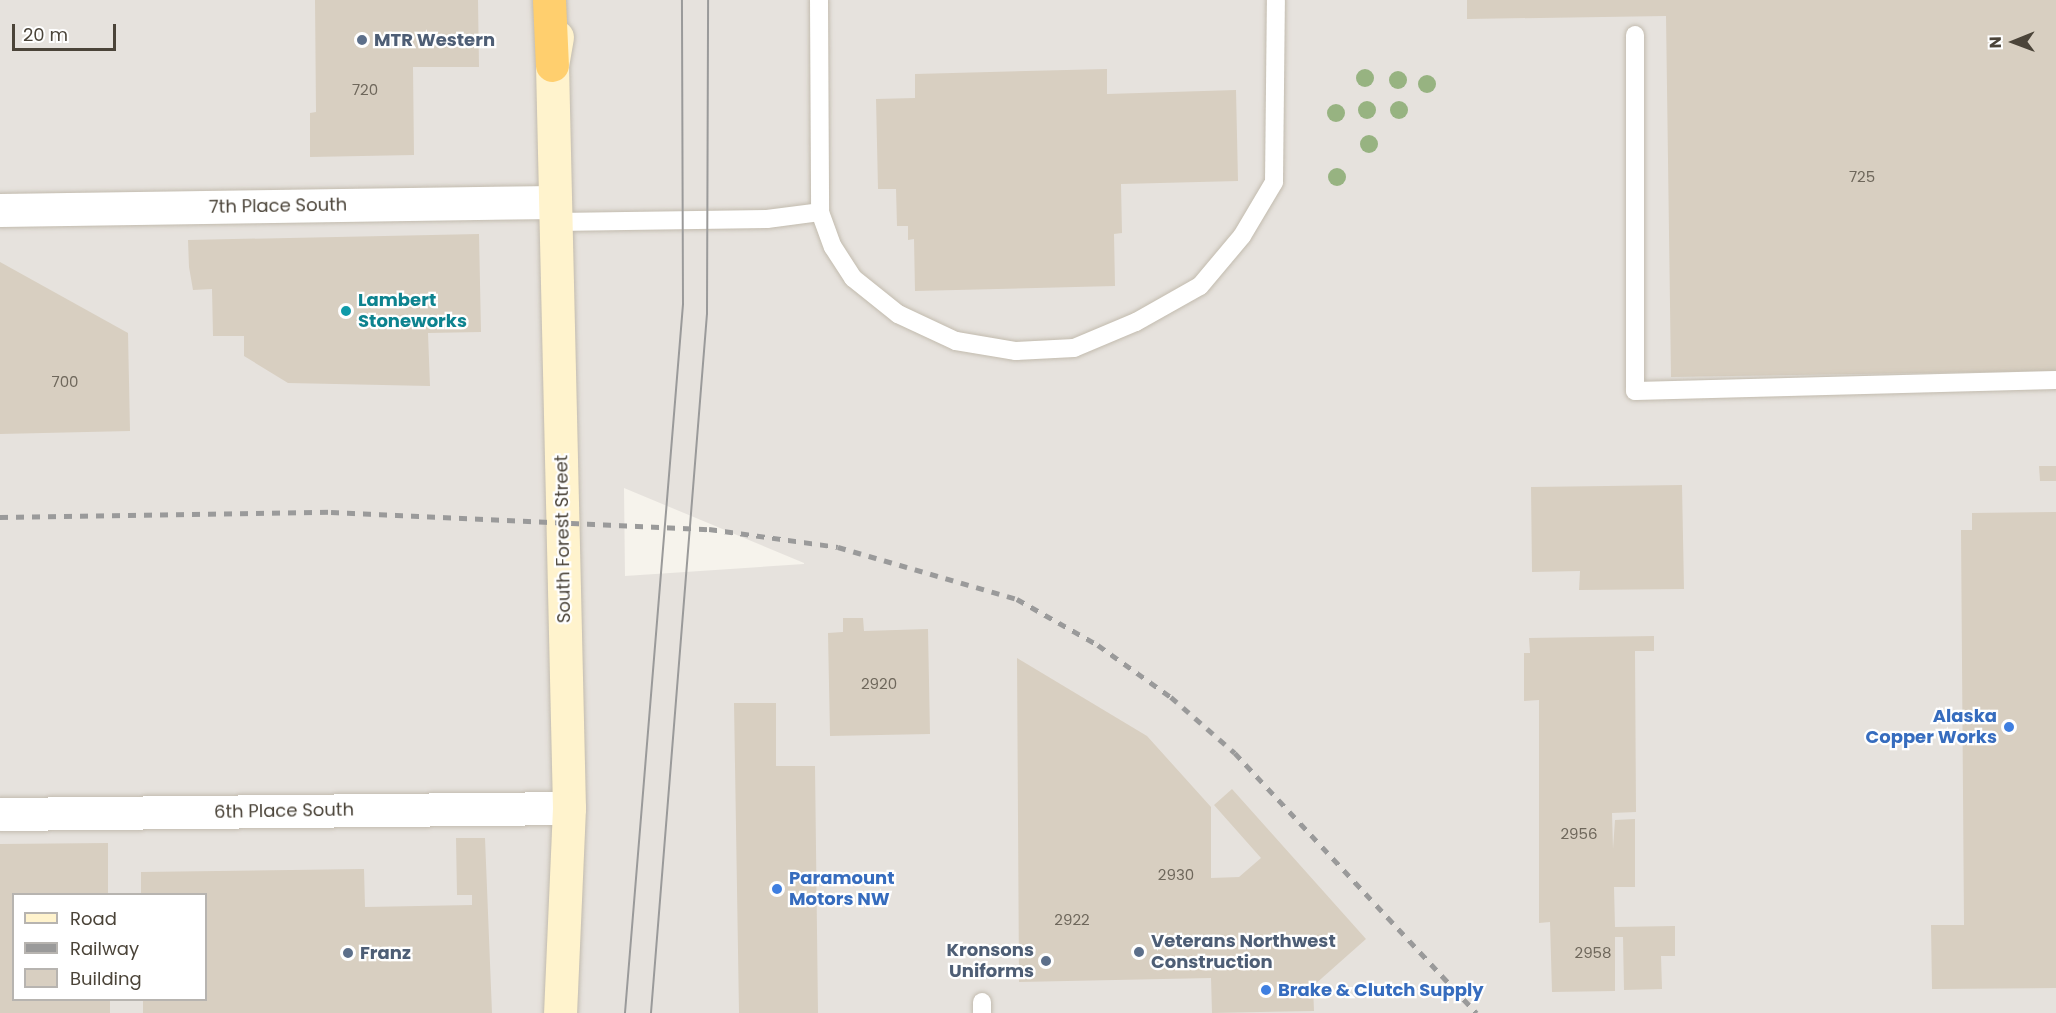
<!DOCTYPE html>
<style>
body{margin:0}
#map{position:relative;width:2056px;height:1013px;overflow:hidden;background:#f6f3ec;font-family:Poppins,sans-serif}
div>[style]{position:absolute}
.industrial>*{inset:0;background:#e6e2dd}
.building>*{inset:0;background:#d8cfc1}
.roads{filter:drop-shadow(0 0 2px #c2bbae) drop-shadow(0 0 2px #c2bbae)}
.service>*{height:18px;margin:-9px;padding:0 9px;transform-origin:9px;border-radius:9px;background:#fff}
.minor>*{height:33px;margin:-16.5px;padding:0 16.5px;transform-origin:16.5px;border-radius:16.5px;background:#fff}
.secondary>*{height:33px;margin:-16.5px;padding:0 16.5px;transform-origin:16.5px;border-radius:16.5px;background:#fff3cd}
.motorway>*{height:33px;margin:-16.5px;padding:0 16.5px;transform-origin:16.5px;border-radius:16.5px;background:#ffcf6e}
.tram>*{height:1.5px;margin:-0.75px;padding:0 0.75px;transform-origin:0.75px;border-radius:0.75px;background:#9a9a9a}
.rail>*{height:4.5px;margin-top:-2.25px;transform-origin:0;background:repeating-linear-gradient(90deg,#9a9a9a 0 8px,transparent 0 16px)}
.trees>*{width:18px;height:18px;margin:-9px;border-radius:50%;background:#97b381}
.dots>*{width:16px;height:16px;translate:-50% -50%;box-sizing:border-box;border:3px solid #fff;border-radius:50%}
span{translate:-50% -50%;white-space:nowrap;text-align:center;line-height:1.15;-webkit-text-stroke:4.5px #fff;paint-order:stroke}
.number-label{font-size:15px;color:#6e675b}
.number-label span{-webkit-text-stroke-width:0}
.service-label{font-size:18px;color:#4e5e75;font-weight:700}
.left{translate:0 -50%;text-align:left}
.right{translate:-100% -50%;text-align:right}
.street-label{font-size:18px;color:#4b4439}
.culture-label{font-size:18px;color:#0d838f;font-weight:700}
.shop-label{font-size:18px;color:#366cbe;font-weight:700}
.legend{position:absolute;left:12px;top:893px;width:195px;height:108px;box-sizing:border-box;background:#fff;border:2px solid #b7b4b0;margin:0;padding:8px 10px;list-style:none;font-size:18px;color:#4b4439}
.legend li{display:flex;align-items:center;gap:12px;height:30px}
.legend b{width:30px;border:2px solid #b7b4b0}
.north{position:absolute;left:1984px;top:12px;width:60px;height:60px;-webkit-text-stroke:4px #fff;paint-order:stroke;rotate:269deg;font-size:16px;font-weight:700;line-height:24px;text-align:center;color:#4b4439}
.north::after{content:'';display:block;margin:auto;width:21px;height:27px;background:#4b4439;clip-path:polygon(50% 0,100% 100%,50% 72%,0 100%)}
.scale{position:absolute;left:12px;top:24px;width:104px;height:27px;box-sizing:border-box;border:3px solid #4b4439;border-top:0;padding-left:8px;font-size:18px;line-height:21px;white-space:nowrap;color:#4b4439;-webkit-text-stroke:4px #fff;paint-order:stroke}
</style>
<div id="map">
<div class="industrial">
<div style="clip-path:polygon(evenodd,0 0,2056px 0,2056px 1013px,0 1013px,0 0,624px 488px,804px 563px,804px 564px,625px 576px,624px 488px,0 0,14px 894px,206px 894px,206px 1000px,14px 1000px,14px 894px)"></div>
</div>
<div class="building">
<div style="clip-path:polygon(315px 0,478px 0,479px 67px,413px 67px,414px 155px,310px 157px,310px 113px,316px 112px)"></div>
<div style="clip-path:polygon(1467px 0,2056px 0,2056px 371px,1671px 377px,1666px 16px,1467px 19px)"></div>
<div style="clip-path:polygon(1107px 69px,1107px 94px,1236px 90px,1238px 181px,1121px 184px,1122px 233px,1114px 234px,1115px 286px,915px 291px,914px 239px,908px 240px,908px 226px,897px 226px,896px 189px,878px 189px,876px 99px,915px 98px,915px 74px)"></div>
<div style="clip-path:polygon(479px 234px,481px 332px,428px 333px,430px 386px,288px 383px,244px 356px,244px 336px,213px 336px,212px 289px,193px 290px,189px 267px,188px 240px)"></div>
<div style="clip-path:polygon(0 262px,128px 333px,130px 431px,0 434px)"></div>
<div style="clip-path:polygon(2039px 466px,2056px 466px,2056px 481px,2040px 481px)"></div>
<div style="clip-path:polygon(1682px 485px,1684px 589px,1579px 590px,1580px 571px,1532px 572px,1531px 487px)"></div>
<div style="clip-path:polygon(2056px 512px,2056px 988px,1932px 989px,1931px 925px,1964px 925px,1961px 530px,1972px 530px,1972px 513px)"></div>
<div style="clip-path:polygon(843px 618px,863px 618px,864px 631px,928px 629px,930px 734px,830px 736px,828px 633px,843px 632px)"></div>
<div style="clip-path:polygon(1654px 636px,1654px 651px,1635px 651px,1636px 812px,1612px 813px,1613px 849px,1615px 820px,1635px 819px,1635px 887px,1614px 887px,1615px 927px,1675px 926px,1675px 956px,1661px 956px,1662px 989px,1624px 990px,1623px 937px,1615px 937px,1615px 991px,1552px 992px,1550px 922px,1539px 923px,1539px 700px,1524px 701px,1524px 653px,1530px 653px,1529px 638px)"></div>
<div style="clip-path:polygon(1017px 658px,1147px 736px,1211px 807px,1211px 878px,1239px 877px,1261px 858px,1214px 805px,1232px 789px,1366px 939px,1313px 986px,1314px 1011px,1212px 1013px,1211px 978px,1019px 982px)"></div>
<div style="clip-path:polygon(734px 703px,776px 703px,776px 766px,815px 766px,818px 1013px,739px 1013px)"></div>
<div style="clip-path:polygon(456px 838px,485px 838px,492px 1013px,143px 1013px,143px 1000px,206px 1000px,206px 894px,141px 894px,141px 872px,364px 869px,365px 907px,472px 905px,472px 895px,457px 895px)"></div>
<div style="clip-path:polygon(108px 843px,108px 894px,14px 894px,14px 1000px,110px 1000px,110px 1013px,0 1013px,0 844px)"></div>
</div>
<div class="roads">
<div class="service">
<div style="left:819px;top:0;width:212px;rotate:89.7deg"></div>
<div style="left:820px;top:212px;width:37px;rotate:70deg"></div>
<div style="left:833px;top:247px;width:37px;rotate:57deg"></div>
<div style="left:853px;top:278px;width:58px;rotate:38.7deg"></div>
<div style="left:898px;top:314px;width:64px;rotate:25deg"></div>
<div style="left:956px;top:341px;width:61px;rotate:9.5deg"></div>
<div style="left:1016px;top:351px;width:58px;rotate:-3deg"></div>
<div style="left:1074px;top:348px;width:67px;rotate:-22.8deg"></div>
<div style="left:1136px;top:322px;width:73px;rotate:-29.4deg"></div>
<div style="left:1200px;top:286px;width:65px;rotate:-50deg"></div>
<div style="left:1242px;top:236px;width:63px;rotate:-59.3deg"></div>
<div style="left:1274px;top:182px;width:182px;rotate:-89.4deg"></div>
<div style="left:1635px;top:35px;width:356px;rotate:90deg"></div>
<div style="left:1635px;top:391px;width:421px;rotate:-1.5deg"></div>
<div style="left:556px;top:222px;width:211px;rotate:-0.8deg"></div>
<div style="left:767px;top:219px;width:53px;rotate:-7.5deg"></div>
<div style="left:982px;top:1002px;width:11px;rotate:90deg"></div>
</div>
<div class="minor">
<div style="left:0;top:210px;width:555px;rotate:-0.83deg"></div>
<div style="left:0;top:814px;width:569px;rotate:-0.6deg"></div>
</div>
<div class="secondary">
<div style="left:557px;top:37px;width:28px;rotate:100deg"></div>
<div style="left:552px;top:65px;width:743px;rotate:88.69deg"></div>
<div style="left:569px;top:808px;width:205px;rotate:92.5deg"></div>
</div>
<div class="motorway">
<div style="left:549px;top:0;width:65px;rotate:87.4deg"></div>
</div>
</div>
<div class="tram">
<div style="left:625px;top:1013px;width:711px;rotate:-85.32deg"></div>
<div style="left:683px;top:304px;width:304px;rotate:-90.2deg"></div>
<div style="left:651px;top:1013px;width:701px;rotate:-85.42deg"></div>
<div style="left:707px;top:314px;width:314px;rotate:-89.8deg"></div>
</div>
<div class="rail">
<div style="left:0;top:517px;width:331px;rotate:-0.9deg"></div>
<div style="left:331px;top:512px;width:378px;rotate:2.6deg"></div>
<div style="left:709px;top:529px;width:130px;rotate:7.9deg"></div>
<div style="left:838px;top:547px;width:186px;rotate:16.2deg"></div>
<div style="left:1017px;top:599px;width:93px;rotate:29.6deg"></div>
<div style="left:1098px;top:645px;width:90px;rotate:35.5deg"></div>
<div style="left:1171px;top:697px;width:85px;rotate:41.2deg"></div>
<div style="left:1235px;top:753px;width:355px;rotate:47.1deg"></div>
</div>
<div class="trees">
<div style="left:1365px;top:78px"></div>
<div style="left:1398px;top:80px"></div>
<div style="left:1427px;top:84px"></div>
<div style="left:1367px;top:110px"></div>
<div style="left:1399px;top:110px"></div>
<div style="left:1336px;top:113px"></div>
<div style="left:1369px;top:144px"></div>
<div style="left:1337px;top:177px"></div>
</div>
<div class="dots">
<div style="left:362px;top:40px;background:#5c6f8a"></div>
<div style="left:346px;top:311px;background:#0f9aa8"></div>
<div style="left:2009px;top:727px;background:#3f7fe0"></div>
<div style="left:777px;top:889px;background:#3f7fe0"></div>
<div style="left:1139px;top:952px;background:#5c6f8a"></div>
<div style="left:348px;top:953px;background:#5c6f8a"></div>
<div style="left:1046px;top:961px;background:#5c6f8a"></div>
<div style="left:1266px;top:990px;background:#3f7fe0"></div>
</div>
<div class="number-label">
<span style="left:365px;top:90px">720</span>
<span style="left:1862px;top:177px">725</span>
<span style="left:65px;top:382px">700</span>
<span style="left:879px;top:684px">2920</span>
<span style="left:1579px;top:834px">2956</span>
<span style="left:1176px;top:875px">2930</span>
<span style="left:1072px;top:920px">2922</span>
<span style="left:1593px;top:953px">2958</span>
</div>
<div class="service-label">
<span class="left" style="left:374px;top:40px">MTR Western</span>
<span class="left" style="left:1151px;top:952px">Veterans Northwest<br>Construction</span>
<span class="right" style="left:1034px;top:961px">Kronsons<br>Uniforms</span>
<span class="left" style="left:360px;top:953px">Franz</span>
</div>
<div class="street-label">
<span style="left:278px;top:206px;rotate:-1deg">7th Place South</span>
<span style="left:563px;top:539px;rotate:-91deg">South Forest Street</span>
<span style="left:284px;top:811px;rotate:-1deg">6th Place South</span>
</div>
<div class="culture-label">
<span class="left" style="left:358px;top:311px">Lambert<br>Stoneworks</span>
</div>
<div class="shop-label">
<span class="right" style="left:1997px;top:727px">Alaska<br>Copper Works</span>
<span class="left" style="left:789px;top:889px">Paramount<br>Motors NW</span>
<span class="left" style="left:1278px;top:990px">Brake &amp; Clutch Supply</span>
</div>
<ul class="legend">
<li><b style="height:8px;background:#fff3cd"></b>Road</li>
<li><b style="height:8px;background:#9a9a9a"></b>Railway</li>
<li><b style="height:16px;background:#d8cfc1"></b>Building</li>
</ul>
<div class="north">N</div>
<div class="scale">20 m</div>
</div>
